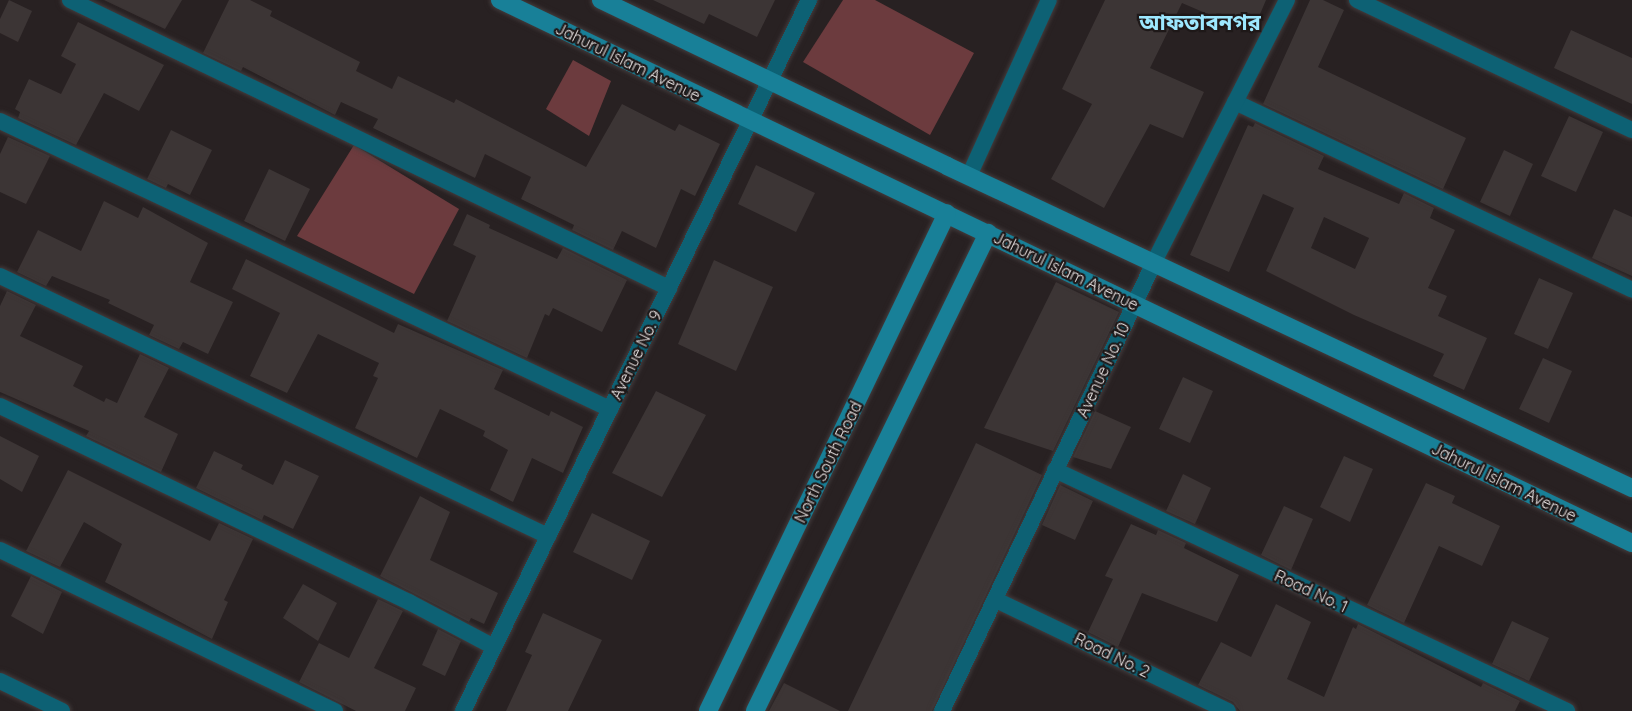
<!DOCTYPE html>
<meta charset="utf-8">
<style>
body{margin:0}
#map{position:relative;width:1632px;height:711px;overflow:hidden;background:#282122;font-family:Quicksand,"Noto Sans Bengali",sans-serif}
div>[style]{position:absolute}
.green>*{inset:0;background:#6c3b3e}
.building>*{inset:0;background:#3c3535}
.roads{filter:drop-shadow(0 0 2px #433c3d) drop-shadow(0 0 2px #433c3d)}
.street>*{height:16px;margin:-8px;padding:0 8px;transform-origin:8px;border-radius:8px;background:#0d6174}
.secondary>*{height:18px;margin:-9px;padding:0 9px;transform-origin:9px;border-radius:9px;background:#188098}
span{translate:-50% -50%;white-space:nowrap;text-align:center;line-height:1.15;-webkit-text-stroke:4.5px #1e1818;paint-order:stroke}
.street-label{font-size:16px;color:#e7e2e2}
.district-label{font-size:22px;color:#9de8ff;font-weight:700}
</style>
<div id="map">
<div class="green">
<div style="clip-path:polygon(843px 0,875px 0,974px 53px,930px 135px,803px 62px)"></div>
<div style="clip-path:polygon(573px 60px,611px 81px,589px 136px,546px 109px)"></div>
<div style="clip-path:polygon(354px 145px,459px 209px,414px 294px,297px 236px)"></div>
</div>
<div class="building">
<div style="clip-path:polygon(9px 0,32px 11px,18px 42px,0 33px,0 19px)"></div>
<div style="clip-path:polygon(104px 0,182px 0,165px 29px)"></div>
<div style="clip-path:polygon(229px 0,250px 0,272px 11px,270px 16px,360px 62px,356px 71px,392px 89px,398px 76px,454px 103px,456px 99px,586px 167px,622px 104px,675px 131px,679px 124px,720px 144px,695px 196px,681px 189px,656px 248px,622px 231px,613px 250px,572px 230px,574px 225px,521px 199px,531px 177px,485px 154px,475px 178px,373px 128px,378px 119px,341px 102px,335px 115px,243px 67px,241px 71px,203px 53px)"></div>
<div style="clip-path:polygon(653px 0,775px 0,757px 37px,709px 14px,704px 24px)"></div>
<div style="clip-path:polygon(1105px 0,1266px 0,1252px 33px,1182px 3px,1150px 68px,1204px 92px,1183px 138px,1150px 124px,1104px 208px,1051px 179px,1092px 104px,1062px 89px)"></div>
<div style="clip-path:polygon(1310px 0,1323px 0,1344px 10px,1318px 67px,1466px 138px,1443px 189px,1263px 104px)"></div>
<div style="clip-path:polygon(78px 22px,164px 65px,139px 111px,104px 93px,76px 145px,18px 118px,20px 112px,15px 109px,29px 79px,61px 94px,76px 64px,61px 56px)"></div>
<div style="clip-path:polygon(1571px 30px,1632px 58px,1632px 104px,1554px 68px)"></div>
<div style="clip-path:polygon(1569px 116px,1603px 132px,1576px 192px,1541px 176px)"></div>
<div style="clip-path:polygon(evenodd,1255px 123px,1324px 156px,1318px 169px,1399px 204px,1404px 193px,1434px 208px,1430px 218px,1455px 230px,1428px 288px,1447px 296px,1438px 316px,1487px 338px,1464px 390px,1433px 376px,1444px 354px,1354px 315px,1266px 271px,1294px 208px,1263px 194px,1229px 272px,1190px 255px,1248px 125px,1253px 127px,1255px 123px,1324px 217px,1369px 238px,1355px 269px,1311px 248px,1324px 217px)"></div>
<div style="clip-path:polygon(171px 130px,212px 150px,190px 195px,168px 184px,166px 188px,147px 179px)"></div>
<div style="clip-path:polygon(8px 137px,50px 156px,26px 204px,0 192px,0 154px)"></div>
<div style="clip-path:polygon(1504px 150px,1533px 164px,1510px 216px,1480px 202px)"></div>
<div style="clip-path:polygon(756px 165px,815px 193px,796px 232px,738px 204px)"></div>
<div style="clip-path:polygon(269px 169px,310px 189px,285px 241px,244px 221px)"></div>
<div style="clip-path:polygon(104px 201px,138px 218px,143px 207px,208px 243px,190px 282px,233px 302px,208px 354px,183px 342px,179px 349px,149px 335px,154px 325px,108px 303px,110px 300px,52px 276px,46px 286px,17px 272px,38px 230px,81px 251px)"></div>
<div style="clip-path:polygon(1614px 209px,1632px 217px,1632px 276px,1592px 258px)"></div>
<div style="clip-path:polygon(467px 214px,490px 225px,489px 228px,557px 259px,563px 248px,627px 280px,602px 332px,553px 308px,549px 316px,545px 314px,527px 358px,447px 321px,476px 256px,453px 245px)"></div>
<div style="clip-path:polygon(246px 259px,394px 333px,398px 324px,503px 370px,494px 389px,549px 416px,551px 411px,583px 427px,563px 473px,532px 458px,513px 502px,490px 490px,508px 450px,483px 436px,485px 431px,440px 409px,417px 458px,355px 428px,378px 378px,373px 376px,379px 363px,318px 334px,287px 393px,250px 376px,280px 313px,232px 289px)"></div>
<div style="clip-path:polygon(714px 260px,773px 287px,736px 371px,678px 344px)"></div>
<div style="clip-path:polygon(1539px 278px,1573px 293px,1548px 349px,1514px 334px)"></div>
<div style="clip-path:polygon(1056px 282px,1119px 312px,1053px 451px,984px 428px)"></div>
<div style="clip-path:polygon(7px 291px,36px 305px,20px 336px,83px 366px,73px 386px,104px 402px,106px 398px,117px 403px,140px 354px,169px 368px,144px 417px,178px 434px,161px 472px,86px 436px,89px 431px,0 392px,0 306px)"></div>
<div style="clip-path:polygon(1543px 358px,1572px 371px,1549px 423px,1519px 409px)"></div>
<div style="clip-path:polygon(1183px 377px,1213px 391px,1190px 443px,1159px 429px)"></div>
<div style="clip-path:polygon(656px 391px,706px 415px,662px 497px,612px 473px)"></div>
<div style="clip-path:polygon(1095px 411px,1131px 427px,1111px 469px,1073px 457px)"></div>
<div style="clip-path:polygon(0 436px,39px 456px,22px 492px,0 479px)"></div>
<div style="clip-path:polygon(976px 443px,1042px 475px,932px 711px,848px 711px)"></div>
<div style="clip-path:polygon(214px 451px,243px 465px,241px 469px,273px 485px,285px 460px,319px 476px,293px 529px,264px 515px,262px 520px,196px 488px)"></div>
<div style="clip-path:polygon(1344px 456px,1373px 469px,1350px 522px,1320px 507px)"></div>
<div style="clip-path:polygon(68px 470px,210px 541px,219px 523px,253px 539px,224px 600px,228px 602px,212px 639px,105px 582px,122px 544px,84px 522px,60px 567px,26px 551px)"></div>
<div style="clip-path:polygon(1183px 474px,1211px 488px,1195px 524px,1166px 511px)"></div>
<div style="clip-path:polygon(1426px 483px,1455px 496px,1452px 503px,1500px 526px,1482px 566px,1439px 546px,1404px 623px,1367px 605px)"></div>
<div style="clip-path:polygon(1060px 485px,1093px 501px,1075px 540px,1042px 525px)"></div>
<div style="clip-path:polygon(420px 496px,450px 512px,430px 560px,498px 593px,484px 624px,471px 618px,469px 622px,380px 576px)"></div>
<div style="clip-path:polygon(1284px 506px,1313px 519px,1291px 570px,1261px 555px)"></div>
<div style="clip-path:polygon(592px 513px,650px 541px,632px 580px,573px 552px)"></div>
<div style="clip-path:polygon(1131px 524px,1156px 535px,1158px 530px,1186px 543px,1184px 548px,1239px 575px,1217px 622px,1142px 593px,1118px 647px,1088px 632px,1113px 579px,1105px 576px)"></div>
<div style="clip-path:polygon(31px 576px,62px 592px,43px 634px,11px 616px)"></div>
<div style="clip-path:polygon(303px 584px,337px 603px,318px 641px,283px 618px)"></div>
<div style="clip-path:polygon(378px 599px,403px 611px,374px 668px,416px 688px,405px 711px,356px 711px,299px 682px,319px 643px,349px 658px)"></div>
<div style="clip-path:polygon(1276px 604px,1311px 622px,1287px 679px,1324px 697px,1353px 627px,1356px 629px,1358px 624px,1481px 687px,1483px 683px,1520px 701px,1515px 711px,1240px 711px,1233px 702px,1198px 685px,1221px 642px,1251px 657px)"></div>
<div style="clip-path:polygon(543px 613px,602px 640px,568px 711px,506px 711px,532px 655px,525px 652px)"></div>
<div style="clip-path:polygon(1512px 621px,1549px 638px,1529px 681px,1492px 664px)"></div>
<div style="clip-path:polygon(438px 629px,461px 641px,445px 676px,422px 665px)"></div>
<div style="clip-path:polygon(784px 683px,840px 711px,769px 711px)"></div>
</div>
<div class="roads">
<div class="street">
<div style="left:70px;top:0;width:665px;rotate:25.68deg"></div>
<div style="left:1357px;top:0;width:304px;rotate:25.3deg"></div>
<div style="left:1235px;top:102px;width:439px;rotate:25.3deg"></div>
<div style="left:0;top:121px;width:675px;rotate:25.27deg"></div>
<div style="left:969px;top:176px;width:193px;rotate:-65.6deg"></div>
<div style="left:0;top:276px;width:607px;rotate:25.38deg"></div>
<div style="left:0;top:406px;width:454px;rotate:25.6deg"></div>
<div style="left:409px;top:602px;width:96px;rotate:27.9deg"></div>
<div style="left:1055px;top:470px;width:566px;rotate:25.21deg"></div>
<div style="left:0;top:550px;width:372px;rotate:25.7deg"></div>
<div style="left:996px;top:600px;width:257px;rotate:25.6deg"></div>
<div style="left:0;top:681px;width:69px;rotate:25.8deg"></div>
<div style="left:463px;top:711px;width:791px;rotate:-64.05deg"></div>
<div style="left:942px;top:711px;width:497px;rotate:-64.7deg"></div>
<div style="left:1154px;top:262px;width:294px;rotate:-63.1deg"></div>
</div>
<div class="secondary">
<div style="left:500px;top:0;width:1255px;rotate:25.63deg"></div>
<div style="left:601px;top:0;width:384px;rotate:25.6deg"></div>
<div style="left:947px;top:166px;width:757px;rotate:25.18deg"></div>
<div style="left:708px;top:711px;width:552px;rotate:-64.36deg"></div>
<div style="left:755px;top:711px;width:532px;rotate:-64.01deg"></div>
</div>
</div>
<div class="street-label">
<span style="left:628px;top:62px;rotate:26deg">Jahurul Islam Avenue</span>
<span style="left:1066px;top:271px;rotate:26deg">Jahurul Islam Avenue</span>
<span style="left:636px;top:355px;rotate:-64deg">Avenue No. 9</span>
<span style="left:1103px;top:370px;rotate:-65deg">Avenue No. 10</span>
<span style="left:828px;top:462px;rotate:-64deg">North South Road</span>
<span style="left:1504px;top:482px;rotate:26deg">Jahurul Islam Avenue</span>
<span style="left:1311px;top:591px;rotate:25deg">Road No. 1</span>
<span style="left:1112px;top:655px;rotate:26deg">Road No. 2</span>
</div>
<div class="district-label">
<span style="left:1200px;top:23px">আফতাবনগর</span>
</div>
</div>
